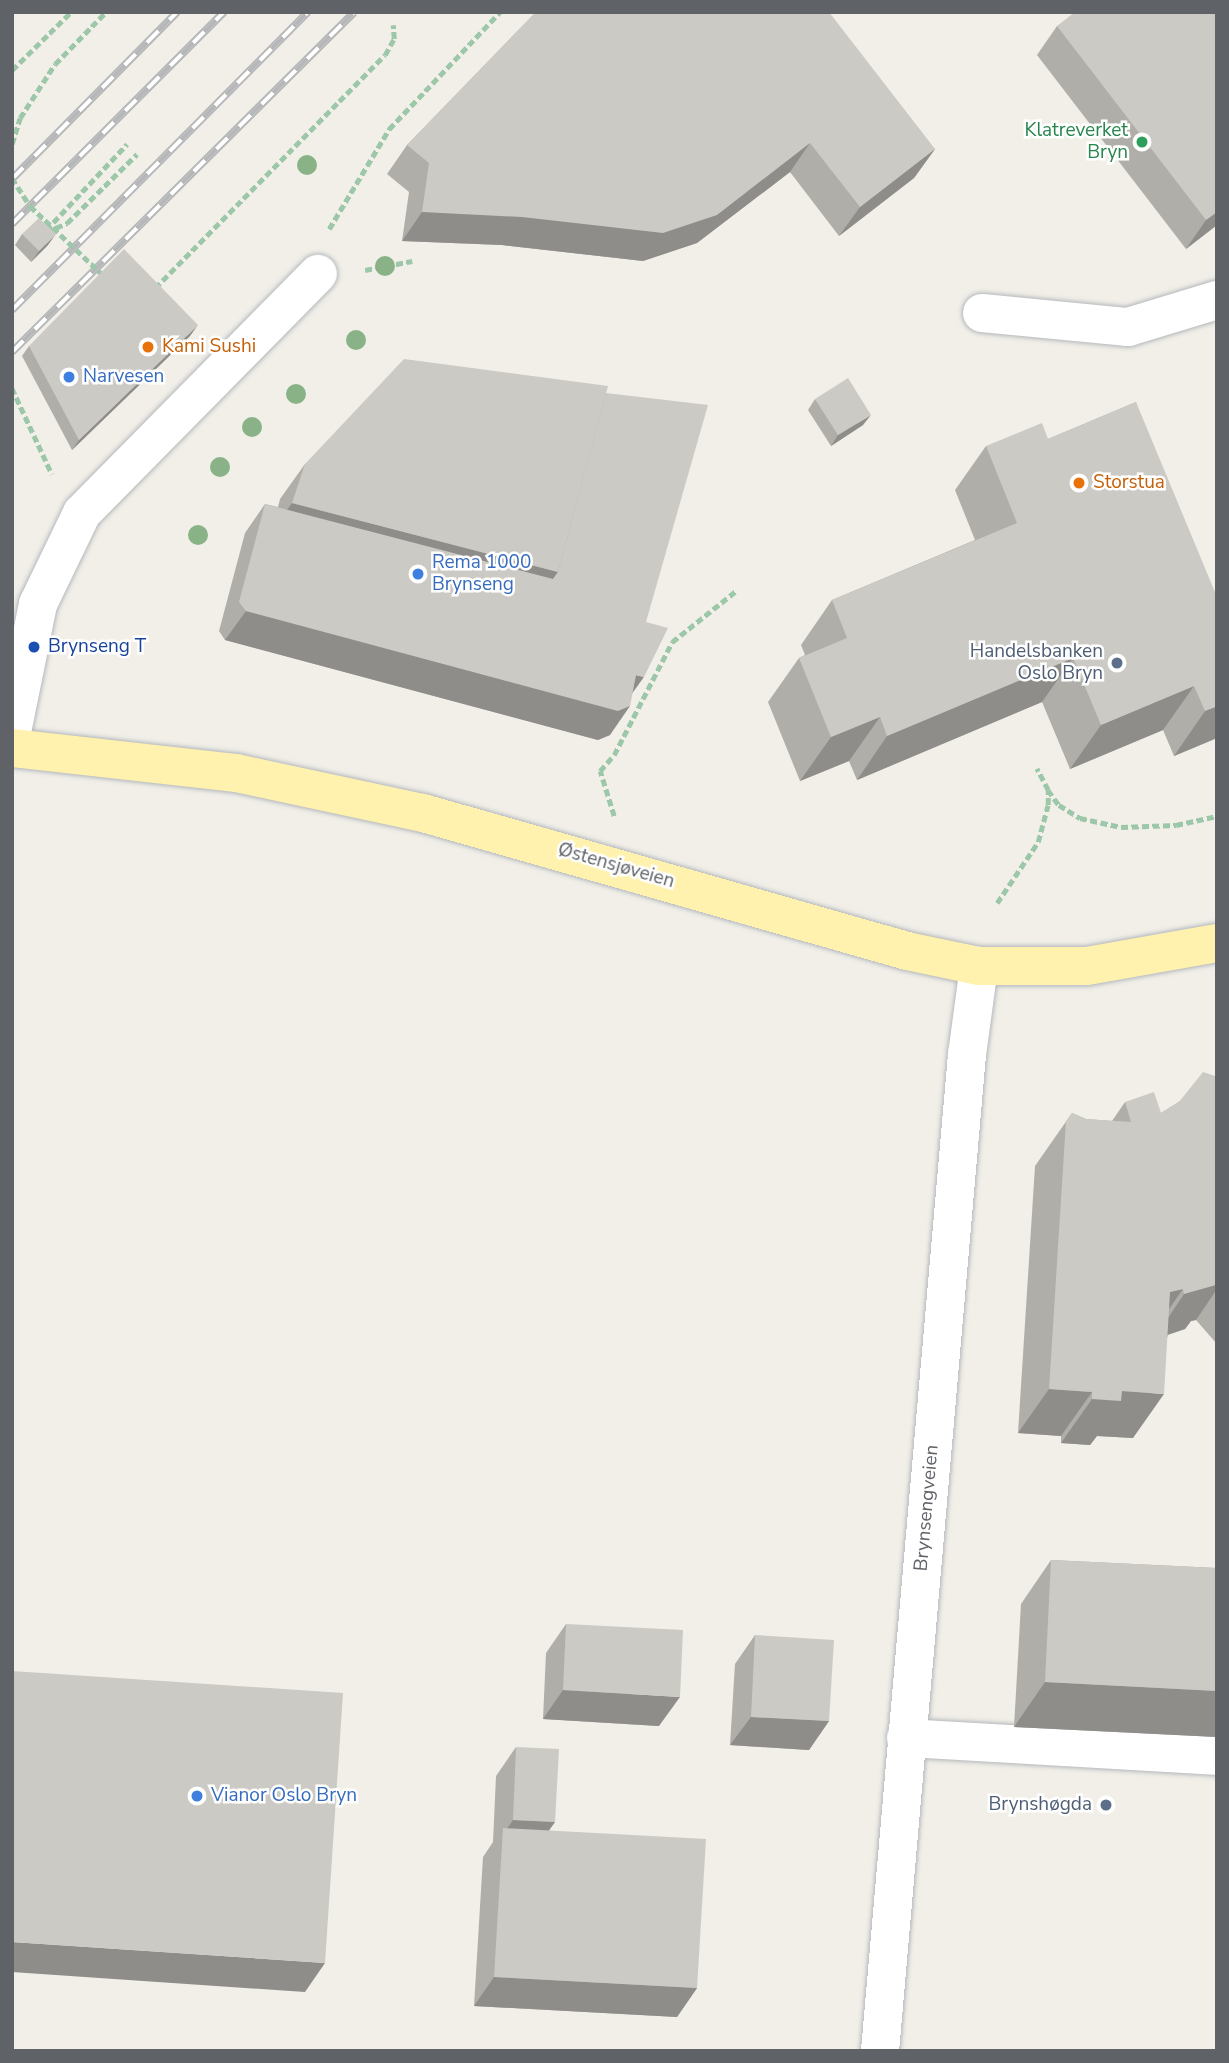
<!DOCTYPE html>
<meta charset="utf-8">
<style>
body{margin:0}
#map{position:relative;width:1229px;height:2063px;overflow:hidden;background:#f1efe8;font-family:"Nunito Sans",sans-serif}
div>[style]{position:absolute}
.path>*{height:4.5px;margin-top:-2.25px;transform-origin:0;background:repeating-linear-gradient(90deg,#9cc7a9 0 7px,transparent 0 10.5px)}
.roads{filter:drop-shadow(0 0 2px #b5b8bc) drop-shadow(0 0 2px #b5b8bc)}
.minor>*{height:38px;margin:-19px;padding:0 19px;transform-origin:19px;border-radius:19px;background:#fff}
.major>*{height:38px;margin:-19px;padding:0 19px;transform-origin:19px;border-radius:19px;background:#fff2af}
.rail>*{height:8px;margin-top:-4px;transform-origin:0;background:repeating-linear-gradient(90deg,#fff 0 16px,#b6b7b8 0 32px);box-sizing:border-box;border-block:2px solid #b6b7b8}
.path-bridge>*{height:4.5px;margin-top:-2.25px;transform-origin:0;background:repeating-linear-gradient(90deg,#9cc7a9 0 7px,transparent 0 10.5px)}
.trees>*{width:20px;height:20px;margin:-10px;border-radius:50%;background:#89b387}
.wall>*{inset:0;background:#afaea9}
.shaded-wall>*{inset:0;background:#8f8d8a}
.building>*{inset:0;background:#cccac5}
.dots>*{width:19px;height:19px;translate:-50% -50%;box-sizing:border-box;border:4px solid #fff;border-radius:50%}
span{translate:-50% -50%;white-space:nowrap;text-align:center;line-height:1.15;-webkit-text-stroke:5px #fff;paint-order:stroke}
.leisure-label{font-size:19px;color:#27864d}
.right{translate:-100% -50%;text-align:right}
.food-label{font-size:19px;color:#c56008}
.left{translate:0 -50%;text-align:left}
.shop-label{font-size:19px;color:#366cbe}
.transit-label{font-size:19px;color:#164399}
.service-label{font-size:19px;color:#4e5e75}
.street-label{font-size:19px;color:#5f6368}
.frame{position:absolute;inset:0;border:14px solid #5f6368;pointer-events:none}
</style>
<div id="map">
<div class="path">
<div style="left:12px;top:70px;width:83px;rotate:-44.5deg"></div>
<div style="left:12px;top:144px;width:27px;rotate:-73deg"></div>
<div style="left:20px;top:118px;width:64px;rotate:-57.1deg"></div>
<div style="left:55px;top:64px;width:73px;rotate:-45.6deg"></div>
<div style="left:329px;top:229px;width:117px;rotate:-59deg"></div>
<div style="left:389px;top:129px;width:161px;rotate:-46.5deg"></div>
<div style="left:46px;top:230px;width:118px;rotate:-46.7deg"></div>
<div style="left:46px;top:232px;width:23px;rotate:-23deg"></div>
<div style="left:67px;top:223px;width:98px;rotate:-44.6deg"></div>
<div style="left:365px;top:270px;width:48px;rotate:-10.8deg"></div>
<div style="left:155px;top:288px;width:327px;rotate:-45.4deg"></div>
<div style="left:385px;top:55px;width:18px;rotate:-61deg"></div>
<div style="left:394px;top:39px;width:14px;rotate:-94deg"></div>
<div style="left:12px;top:388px;width:95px;rotate:65.1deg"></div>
<div style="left:1048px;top:790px;width:19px;rotate:54deg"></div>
<div style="left:1059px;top:805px;width:25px;rotate:32deg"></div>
<div style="left:1080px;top:818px;width:42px;rotate:12.4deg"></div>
<div style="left:1121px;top:827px;width:55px;rotate:-2.1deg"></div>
<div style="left:1176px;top:825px;width:42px;rotate:-12.4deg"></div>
<div style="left:614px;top:816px;width:47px;rotate:-107.3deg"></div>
<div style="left:600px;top:771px;width:21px;rotate:-49deg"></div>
<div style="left:614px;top:755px;width:127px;rotate:-62.8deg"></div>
<div style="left:672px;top:642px;width:82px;rotate:-38.6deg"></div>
<div style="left:997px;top:903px;width:73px;rotate:-56.1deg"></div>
<div style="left:1038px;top:842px;width:38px;rotate:-75deg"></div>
<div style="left:1048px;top:805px;width:15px;rotate:-90deg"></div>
<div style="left:1048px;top:790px;width:24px;rotate:-118deg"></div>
</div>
<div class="roads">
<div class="minor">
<div style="left:982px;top:313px;width:147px;rotate:5.5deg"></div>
<div style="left:1128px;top:327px;width:93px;rotate:-16.9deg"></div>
<div style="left:12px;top:732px;width:131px;rotate:-78.5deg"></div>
<div style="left:38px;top:604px;width:101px;rotate:-64.2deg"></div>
<div style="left:82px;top:513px;width:336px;rotate:-45.4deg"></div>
<div style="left:906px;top:1738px;width:312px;rotate:3.3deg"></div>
<div style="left:880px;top:2051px;width:1000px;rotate:-85.01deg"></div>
<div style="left:967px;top:1055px;width:90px;rotate:-82.3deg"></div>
</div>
<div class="major">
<div style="left:12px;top:748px;width:225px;rotate:6.4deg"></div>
<div style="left:236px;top:773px;width:191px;rotate:12.1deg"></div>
<div style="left:423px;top:813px;width:503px;rotate:15.91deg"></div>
<div style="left:907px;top:951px;width:74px;rotate:11.8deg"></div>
<div style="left:979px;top:966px;width:108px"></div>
<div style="left:1087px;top:966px;width:132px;rotate:-10deg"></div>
</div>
</div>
<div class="rail">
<div style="left:12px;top:179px;width:235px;rotate:-45.3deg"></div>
<div style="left:12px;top:224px;width:300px;rotate:-45deg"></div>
<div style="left:12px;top:310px;width:420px;rotate:-45.2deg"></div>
<div style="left:12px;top:352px;width:482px;rotate:-44.8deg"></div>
</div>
<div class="path-bridge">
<div style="left:12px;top:178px;width:33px;rotate:57deg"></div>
<div style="left:30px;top:206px;width:102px;rotate:43.4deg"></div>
</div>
<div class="trees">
<div style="left:307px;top:165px"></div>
<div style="left:385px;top:266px"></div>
<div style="left:356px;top:340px"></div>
<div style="left:296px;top:394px"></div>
<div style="left:252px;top:427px"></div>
<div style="left:220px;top:467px"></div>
<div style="left:198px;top:535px"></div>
</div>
<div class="wall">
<div style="clip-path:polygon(536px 12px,935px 149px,914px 178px,839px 236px,790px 172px,697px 243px,643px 261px,502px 245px,402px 241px,409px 192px,387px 174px,407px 145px)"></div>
<div style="clip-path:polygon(1217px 12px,1217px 225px,1186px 249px,1037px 55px,1057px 26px)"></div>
<div style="clip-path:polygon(22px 234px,48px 245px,31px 262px,15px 245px)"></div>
<div style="clip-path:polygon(190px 336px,72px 450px,22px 356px,29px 346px)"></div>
<div style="clip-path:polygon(606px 393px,646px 622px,632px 693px,610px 735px,598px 740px,225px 640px,219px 631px,245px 533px,265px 504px,278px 507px,280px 499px,305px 464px)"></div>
<div style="clip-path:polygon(815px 399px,863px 425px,831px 446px,808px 410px)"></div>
<div style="clip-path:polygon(1136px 402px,1217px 738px,1174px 756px,1163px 730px,1070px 769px,1042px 702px,857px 780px,849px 761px,800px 781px,768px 702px,799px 658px,805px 655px,801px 645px,832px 600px,975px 540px,955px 490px,986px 446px,1048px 439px)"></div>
<div style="clip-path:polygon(1217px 1078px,1217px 1344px,1196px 1320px,1191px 1321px,1185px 1329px,1168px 1335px,1133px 1438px,1097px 1436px,1090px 1445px,1061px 1443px,1061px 1436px,1018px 1433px,1035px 1166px,1072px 1113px,1086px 1119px,1112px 1121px,1125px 1102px,1161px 1113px)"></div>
<div style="clip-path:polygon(1051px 1560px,1217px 1568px,1217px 1737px,1014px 1727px,1021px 1604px)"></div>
<div style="clip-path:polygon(566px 1624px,659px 1726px,543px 1719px,546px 1653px)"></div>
<div style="clip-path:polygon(755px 1635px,829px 1721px,809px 1750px,730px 1745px,735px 1664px)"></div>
<div style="clip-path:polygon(516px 1747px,555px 1822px,549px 1830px,697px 1988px,677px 2017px,474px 2006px,483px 1857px,493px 1842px,496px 1776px)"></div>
</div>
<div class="shaded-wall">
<div style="clip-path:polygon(810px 143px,790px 172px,697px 243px,643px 261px,502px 245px,402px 241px,422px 212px)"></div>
<div style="clip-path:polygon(935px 149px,914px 178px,839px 236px,860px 207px)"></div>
<div style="clip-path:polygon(1217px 212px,1217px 225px,1186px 249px,1206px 220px)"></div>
<div style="clip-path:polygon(56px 234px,48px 245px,31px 262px,39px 251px)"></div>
<div style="clip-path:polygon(198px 325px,190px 336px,72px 450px,79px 440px)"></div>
<div style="clip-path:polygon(871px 415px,863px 425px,831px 446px,838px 435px)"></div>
<div style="clip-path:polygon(292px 503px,558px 572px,533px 608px,267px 538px)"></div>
<div style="clip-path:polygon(246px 611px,630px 706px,610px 735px,598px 740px,225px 640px)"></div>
<div style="clip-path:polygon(1073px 658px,1042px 702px,857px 780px,887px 736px)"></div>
<div style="clip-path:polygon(636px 675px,644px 677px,623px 706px)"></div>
<div style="clip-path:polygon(1194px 686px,1163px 730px,1070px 769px,1101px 725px)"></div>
<div style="clip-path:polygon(1217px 706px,1217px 738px,1174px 756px,1205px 711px)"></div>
<div style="clip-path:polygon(880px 717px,849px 761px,800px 781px,831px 737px)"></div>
<div style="clip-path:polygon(1217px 1279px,1217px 1289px,1196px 1320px,1191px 1321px,1185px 1329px,1154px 1339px,1184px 1294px)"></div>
<div style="clip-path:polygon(1183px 1289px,1152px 1333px,1170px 1292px)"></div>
<div style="clip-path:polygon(1049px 1389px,1092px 1392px,1061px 1436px,1018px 1433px)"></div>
<div style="clip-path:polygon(1122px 1391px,1164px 1394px,1133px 1438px,1097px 1436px,1090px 1445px,1061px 1443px,1092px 1399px)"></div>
<div style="clip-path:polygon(1045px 1682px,1217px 1691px,1217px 1737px,1014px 1727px)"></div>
<div style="clip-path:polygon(563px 1690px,680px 1697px,659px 1726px,543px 1719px)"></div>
<div style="clip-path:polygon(751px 1717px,829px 1721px,809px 1750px,730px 1745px)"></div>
<div style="clip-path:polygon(513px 1820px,555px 1822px,535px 1850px,503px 1835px)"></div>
<div style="clip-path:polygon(12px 1942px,325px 1963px,305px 1992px,12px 1972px)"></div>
<div style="clip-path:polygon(494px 1977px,697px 1988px,677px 2017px,474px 2006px)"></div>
</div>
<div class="building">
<div style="clip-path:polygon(536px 12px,829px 12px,935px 149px,860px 207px,810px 143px,717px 215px,663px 233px,522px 217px,422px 212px,429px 163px,407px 145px)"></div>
<div style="clip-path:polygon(1075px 12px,1217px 12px,1217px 212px,1206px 220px,1057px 26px)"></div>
<div style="clip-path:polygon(39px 218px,56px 234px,39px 251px,22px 234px)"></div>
<div style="clip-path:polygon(124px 249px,198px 325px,79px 440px,29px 346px)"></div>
<div style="clip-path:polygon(404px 359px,608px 386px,558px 572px,292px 503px,305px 464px)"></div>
<div style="clip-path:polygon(848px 378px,871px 415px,838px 435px,815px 399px)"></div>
<div style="clip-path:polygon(606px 393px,708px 405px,646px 622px,668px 628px,644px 677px,636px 675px,630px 706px,618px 711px,246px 611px,239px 602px,265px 504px,553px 579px,558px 572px)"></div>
<div style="clip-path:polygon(1136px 402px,1217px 597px,1217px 706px,1205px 711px,1194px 686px,1101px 725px,1073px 658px,887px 736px,880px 717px,831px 737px,799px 658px,847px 638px,832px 600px,1017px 523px,986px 446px,1042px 423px,1048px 439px)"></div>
<div style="clip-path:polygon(1203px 1072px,1215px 1076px,1217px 1078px,1217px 1279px,1215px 1280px,1216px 1285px,1184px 1294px,1183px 1289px,1170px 1292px,1164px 1394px,1122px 1391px,1121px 1401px,1092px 1399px,1092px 1392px,1049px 1389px,1066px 1121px,1072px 1113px,1086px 1119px,1131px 1122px,1125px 1102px,1154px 1092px,1161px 1113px,1179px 1102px)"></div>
<div style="clip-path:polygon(1051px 1560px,1217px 1568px,1217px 1691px,1045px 1682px)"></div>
<div style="clip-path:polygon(566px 1624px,683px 1630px,680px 1697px,563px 1690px)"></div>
<div style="clip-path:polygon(755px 1635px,834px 1640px,829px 1721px,751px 1717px)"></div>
<div style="clip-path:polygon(12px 1671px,343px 1693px,325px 1963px,12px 1942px)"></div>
<div style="clip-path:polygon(516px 1747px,559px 1749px,555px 1822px,513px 1820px)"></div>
<div style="clip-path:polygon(503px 1828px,706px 1839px,697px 1988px,494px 1977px)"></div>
</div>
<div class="dots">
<div style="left:1142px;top:142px;background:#2e9e5b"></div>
<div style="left:148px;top:347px;background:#e8710a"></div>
<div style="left:69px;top:377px;background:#3f7fe0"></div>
<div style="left:1079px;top:483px;background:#e8710a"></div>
<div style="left:418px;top:574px;background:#3f7fe0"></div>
<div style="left:34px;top:647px;background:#1a4fb4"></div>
<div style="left:1117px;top:663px;background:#5c6f8a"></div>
<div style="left:197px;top:1796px;background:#3f7fe0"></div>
<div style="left:1106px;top:1805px;background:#5c6f8a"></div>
</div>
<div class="leisure-label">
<span class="right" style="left:1128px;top:142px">Klatreverket<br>Bryn</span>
</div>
<div class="food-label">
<span class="left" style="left:162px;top:347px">Kami Sushi</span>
<span class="left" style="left:1093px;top:483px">Storstua</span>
</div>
<div class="shop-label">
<span class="left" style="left:83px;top:377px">Narvesen</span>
<span class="left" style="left:432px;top:574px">Rema 1000<br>Brynseng</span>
<span class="left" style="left:211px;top:1796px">Vianor Oslo Bryn</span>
</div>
<div class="transit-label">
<span class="left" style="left:48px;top:647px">Brynseng T</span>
</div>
<div class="service-label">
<span class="right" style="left:1103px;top:663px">Handelsbanken<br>Oslo Bryn</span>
<span class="right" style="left:1092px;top:1805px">Brynshøgda</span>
</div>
<div class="street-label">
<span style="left:616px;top:866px;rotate:16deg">Østensjøveien</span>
<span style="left:927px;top:1508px;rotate:-85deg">Brynsengveien</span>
</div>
<div class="frame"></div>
</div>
